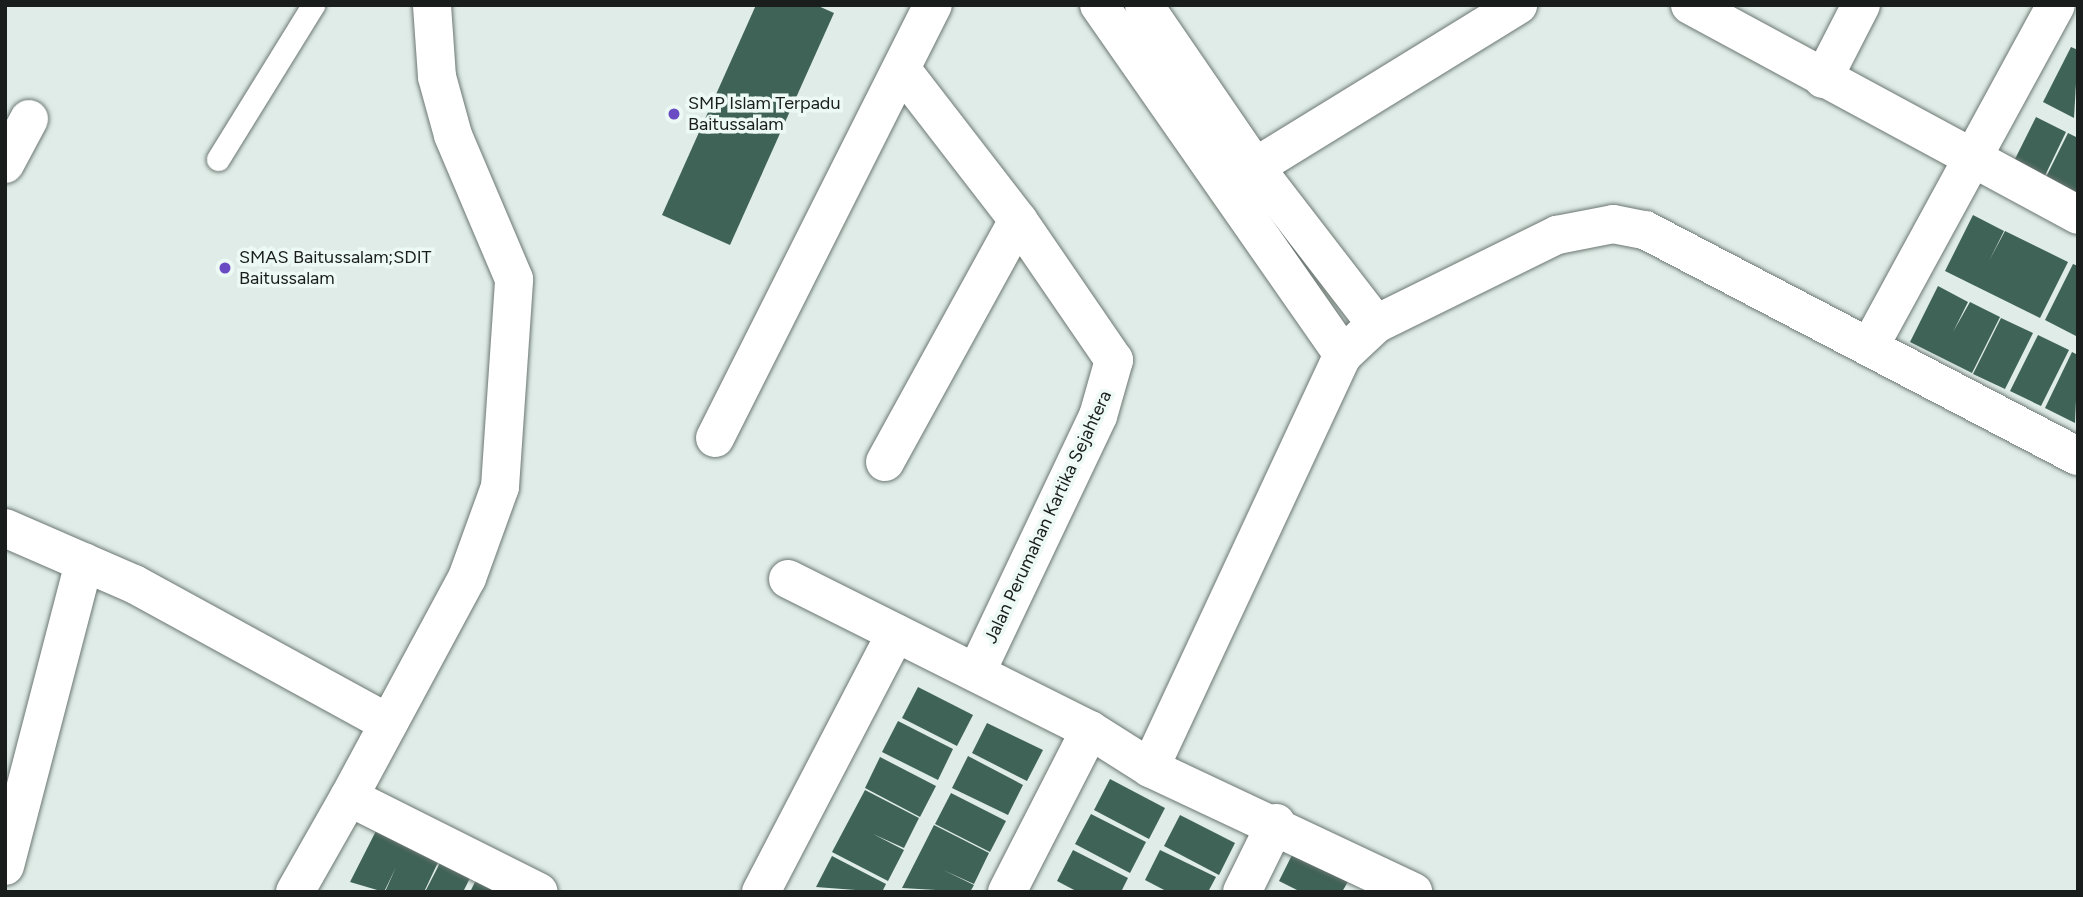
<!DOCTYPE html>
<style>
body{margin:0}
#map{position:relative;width:2083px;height:897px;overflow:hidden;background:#dfece7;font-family:Figtree,sans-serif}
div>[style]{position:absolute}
.building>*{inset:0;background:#406357}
.roads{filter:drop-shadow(0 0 2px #6c7772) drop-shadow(0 0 2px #6c7772)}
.lane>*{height:23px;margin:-11.5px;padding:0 11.5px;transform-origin:11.5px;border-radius:11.5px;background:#fff}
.street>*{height:38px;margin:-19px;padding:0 19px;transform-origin:19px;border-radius:19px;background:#fff}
.dots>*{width:19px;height:19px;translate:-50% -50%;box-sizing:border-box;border:4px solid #edf9f4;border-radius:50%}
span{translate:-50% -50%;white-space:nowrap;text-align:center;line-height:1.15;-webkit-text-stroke:7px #edf9f4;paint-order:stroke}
.poi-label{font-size:18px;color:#191d1c}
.left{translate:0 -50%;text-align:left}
.street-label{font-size:18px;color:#191d1c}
.frame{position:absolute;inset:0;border:7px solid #191d1c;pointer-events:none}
</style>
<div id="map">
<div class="building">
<div style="clip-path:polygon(756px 5px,816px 5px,834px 13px,730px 245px,662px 215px)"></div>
<div style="clip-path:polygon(2071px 47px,2078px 50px,2074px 118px,2043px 102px)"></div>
<div style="clip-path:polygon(2036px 117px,2066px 132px,2039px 188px,2008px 173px)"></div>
<div style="clip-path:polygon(2068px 133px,2078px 138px,2078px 189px,2070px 204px,2040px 189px)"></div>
<div style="clip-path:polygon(1973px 215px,2004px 231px,1989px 261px,2005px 231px,2068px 262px,2040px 318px,1945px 271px)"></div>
<div style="clip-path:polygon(2073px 264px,2078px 266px,2076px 336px,2045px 320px)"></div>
<div style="clip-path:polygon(1938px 286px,1968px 302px,1953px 332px,1970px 302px,2000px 317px,1972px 373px,1910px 342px)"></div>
<div style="clip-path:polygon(2001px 318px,2033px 333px,2005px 389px,1973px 374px)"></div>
<div style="clip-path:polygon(2038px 335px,2069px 350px,2041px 406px,2010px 391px)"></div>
<div style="clip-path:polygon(2072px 352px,2078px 355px,2075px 423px,2045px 408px)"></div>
<div style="clip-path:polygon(918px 687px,973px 715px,957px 746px,902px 718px)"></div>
<div style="clip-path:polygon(898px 721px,953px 749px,938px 780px,882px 752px)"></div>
<div style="clip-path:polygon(987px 723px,1043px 750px,1027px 781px,972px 753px)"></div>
<div style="clip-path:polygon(968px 756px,1023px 785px,1008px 815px,952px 788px)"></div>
<div style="clip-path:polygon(880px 757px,936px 786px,920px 817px,865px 788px)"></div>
<div style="clip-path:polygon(1110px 779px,1165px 808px,1149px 839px,1094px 810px)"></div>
<div style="clip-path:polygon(865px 790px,919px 818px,904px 848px,873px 834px,904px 850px,888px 881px,832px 852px)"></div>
<div style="clip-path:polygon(951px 793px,1006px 821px,990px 852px,935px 824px)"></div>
<div style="clip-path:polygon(1091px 814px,1146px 842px,1130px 873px,1075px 844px)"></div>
<div style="clip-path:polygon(1180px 815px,1235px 843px,1219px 875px,1164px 846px)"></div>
<div style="clip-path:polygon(934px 825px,989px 853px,974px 884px,943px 870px,974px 885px,970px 892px,902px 888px)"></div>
<div style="clip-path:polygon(378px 827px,440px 858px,424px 892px,385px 892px,396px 867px,384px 892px,350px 882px)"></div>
<div style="clip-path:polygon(1295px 849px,1350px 878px,1342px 892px,1301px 892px,1279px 881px)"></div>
<div style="clip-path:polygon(1073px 850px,1128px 878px,1121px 892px,1078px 892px,1057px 881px)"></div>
<div style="clip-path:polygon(1160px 850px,1216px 877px,1208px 892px,1168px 892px,1145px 880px)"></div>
<div style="clip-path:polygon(832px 856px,886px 884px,882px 892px,816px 887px)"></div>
<div style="clip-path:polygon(442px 859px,472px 874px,463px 892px,425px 892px)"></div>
<div style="clip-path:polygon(478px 876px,511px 892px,470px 892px)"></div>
</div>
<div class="roads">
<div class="lane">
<div style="left:218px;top:159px;width:181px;rotate:-58.3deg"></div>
</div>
<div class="street">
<div style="left:1099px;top:5px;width:427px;rotate:55.1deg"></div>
<div style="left:1144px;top:5px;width:196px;rotate:55.6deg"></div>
<div style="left:1255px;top:167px;width:198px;rotate:52.4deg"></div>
<div style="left:1690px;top:5px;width:441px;rotate:28.4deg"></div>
<div style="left:902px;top:70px;width:190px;rotate:52.3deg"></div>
<div style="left:1018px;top:220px;width:170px;rotate:55.6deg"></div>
<div style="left:1114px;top:360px;width:58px;rotate:105.9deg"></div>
<div style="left:1098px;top:416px;width:284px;rotate:115.4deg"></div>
<div style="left:1823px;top:79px;width:83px;rotate:-62.8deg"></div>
<div style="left:5px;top:164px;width:51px;rotate:-61.9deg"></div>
<div style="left:1255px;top:167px;width:309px;rotate:-31.6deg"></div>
<div style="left:1870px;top:346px;width:388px;rotate:-61.4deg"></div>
<div style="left:715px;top:438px;width:485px;rotate:-63.3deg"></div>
<div style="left:885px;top:462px;width:276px;rotate:-61.2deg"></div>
<div style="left:5px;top:528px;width:141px;rotate:23.5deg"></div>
<div style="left:134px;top:584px;width:290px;rotate:28.7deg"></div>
<div style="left:788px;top:579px;width:338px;rotate:26.6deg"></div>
<div style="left:1090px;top:730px;width:71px;rotate:32.3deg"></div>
<div style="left:1150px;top:768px;width:291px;rotate:25.2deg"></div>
<div style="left:1150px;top:768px;width:456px;rotate:-65deg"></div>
<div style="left:1343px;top:355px;width:45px;rotate:-43.2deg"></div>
<div style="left:1376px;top:324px;width:202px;rotate:-26.2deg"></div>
<div style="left:1557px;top:235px;width:57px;rotate:-11.1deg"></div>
<div style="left:1613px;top:224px;width:33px;rotate:11deg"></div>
<div style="left:1645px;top:230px;width:488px;rotate:27.6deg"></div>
<div style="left:349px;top:797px;width:249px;rotate:-61.7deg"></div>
<div style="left:467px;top:578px;width:97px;rotate:-70.1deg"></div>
<div style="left:500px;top:487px;width:208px;rotate:-86.1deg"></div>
<div style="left:514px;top:279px;width:156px;rotate:-113deg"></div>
<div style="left:453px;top:135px;width:60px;rotate:-105.4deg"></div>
<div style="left:437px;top:77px;width:72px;rotate:-94deg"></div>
<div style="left:5px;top:866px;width:314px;rotate:-75.4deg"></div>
<div style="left:295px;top:892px;width:109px;rotate:-60.4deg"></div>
<div style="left:349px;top:797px;width:212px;rotate:26.6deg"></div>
<div style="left:761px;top:892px;width:292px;rotate:-62.5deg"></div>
<div style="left:1007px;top:892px;width:182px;rotate:-62.9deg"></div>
<div style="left:1242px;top:892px;width:77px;rotate:-63.8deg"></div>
</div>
</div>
<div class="dots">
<div style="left:674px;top:114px;background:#6b4bc4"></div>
<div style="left:225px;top:268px;background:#6b4bc4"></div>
</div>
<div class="poi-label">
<span class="left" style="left:688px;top:114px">SMP Islam Terpadu<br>Baitussalam</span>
<span class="left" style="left:239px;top:268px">SMAS Baitussalam;SDIT<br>Baitussalam</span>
</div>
<div class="street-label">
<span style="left:1048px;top:517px;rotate:-65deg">Jalan Perumahan Kartika Sejahtera</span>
</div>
<div class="frame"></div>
</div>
